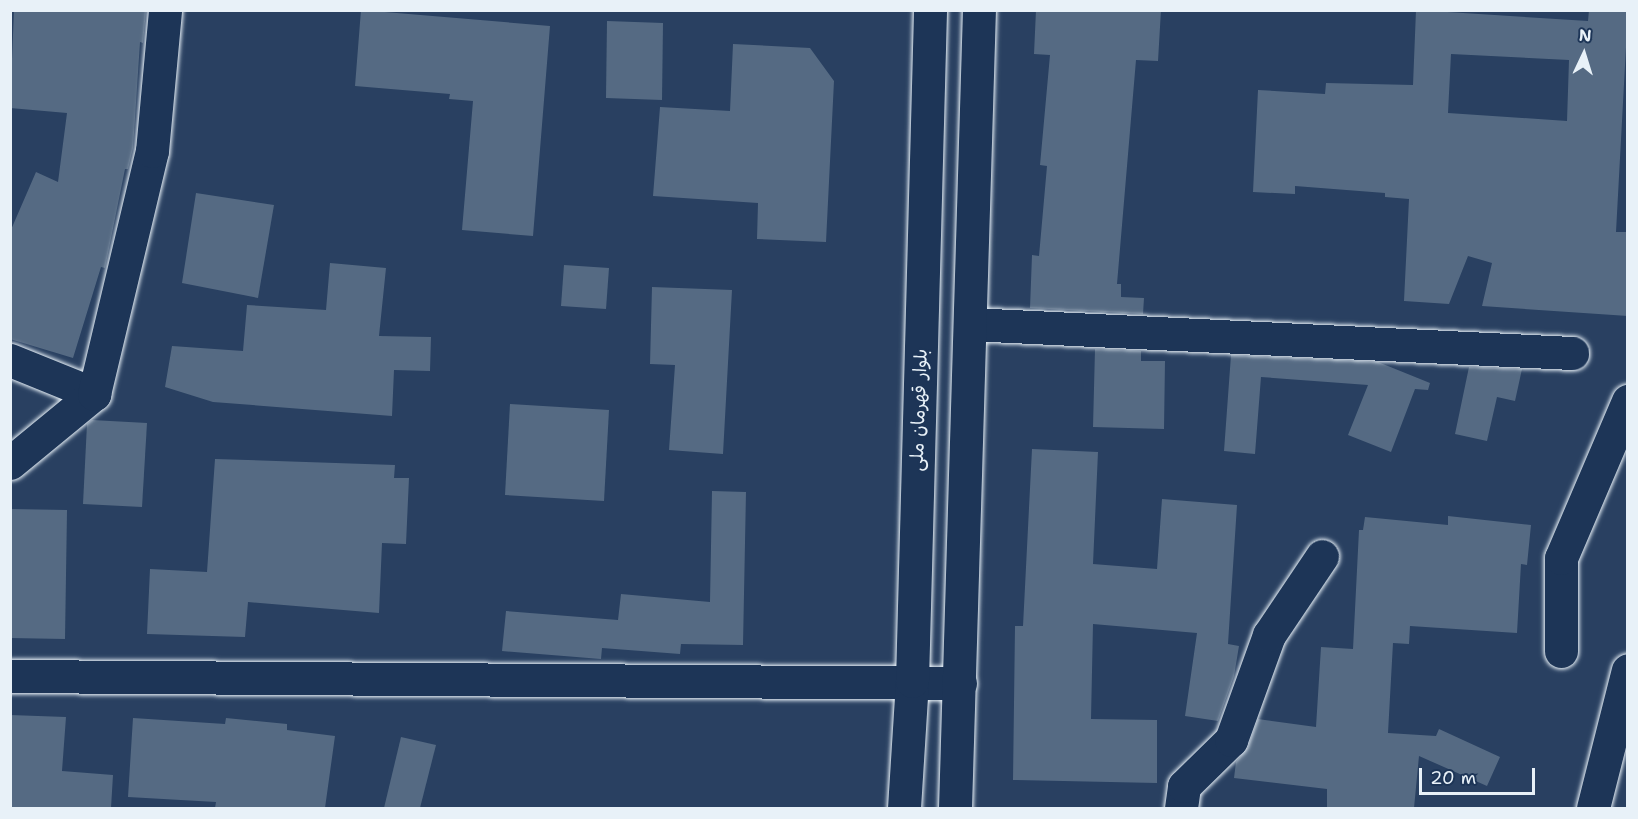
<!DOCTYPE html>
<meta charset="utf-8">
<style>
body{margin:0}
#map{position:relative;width:1638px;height:819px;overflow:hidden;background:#294061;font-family:"Shantell Sans","Playpen Sans Arabic",sans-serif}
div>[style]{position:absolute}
.building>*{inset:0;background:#556a83}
.roads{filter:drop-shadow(0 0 2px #e8f1f8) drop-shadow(0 0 2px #e8f1f8)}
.minor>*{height:33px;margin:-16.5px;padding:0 16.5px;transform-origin:16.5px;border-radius:16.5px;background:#1d3557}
.highway>*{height:33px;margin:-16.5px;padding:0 16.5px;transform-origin:16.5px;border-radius:16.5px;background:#1d3557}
span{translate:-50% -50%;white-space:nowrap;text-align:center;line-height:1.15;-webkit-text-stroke:4.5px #1d3557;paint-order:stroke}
.street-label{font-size:18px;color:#e8f1f8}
.frame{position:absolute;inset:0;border:12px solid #e8f1f8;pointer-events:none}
.north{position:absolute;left:1554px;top:24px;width:60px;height:60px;-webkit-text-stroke:4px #1d3557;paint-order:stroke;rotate:4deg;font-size:16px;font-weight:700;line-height:24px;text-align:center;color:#e8f1f8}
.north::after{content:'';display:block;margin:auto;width:21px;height:27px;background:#e8f1f8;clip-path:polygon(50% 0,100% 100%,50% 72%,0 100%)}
.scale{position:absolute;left:1419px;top:768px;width:116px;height:27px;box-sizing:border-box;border:3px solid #e8f1f8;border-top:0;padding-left:8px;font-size:18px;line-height:21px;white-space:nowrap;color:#e8f1f8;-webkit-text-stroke:4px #1d3557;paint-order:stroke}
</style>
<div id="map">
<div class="building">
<div style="clip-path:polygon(14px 10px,146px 10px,143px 43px,140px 42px,133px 148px,128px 169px,125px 169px,105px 268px,101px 267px,73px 358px,10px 339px,10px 232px,36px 172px,58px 182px,67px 113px,10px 108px)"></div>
<div style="clip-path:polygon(361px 10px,550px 26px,533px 236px,462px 230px,473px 101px,449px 99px,450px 94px,355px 86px)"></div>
<div style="clip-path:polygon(1036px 10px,1161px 10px,1158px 61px,1136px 60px,1117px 284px,1121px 284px,1121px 297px,1144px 298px,1143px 314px,1030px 308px,1032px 255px,1039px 256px,1047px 166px,1040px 165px,1050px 55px,1034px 54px)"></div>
<div style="clip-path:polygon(evenodd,1416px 10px,1588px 21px,1589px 10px,1628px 10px,1616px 232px,1628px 232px,1628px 316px,1482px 306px,1492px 263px,1468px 256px,1449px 304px,1404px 301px,1409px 199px,1385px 197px,1385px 193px,1295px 186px,1295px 194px,1253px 192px,1258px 90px,1325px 94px,1326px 83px,1413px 85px,1416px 10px,1451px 54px,1569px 60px,1567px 121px,1448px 113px,1451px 54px)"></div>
<div style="clip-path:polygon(607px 21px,663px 23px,662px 100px,606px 98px)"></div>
<div style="clip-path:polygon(733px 44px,810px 48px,834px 81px,826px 242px,757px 239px,758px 203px,653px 196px,660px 107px,730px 111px)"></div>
<div style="clip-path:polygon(196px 193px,274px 205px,258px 298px,182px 283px)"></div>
<div style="clip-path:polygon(330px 263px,386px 268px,379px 336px,431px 337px,430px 371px,394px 370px,392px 416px,213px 402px,165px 387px,172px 346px,243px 351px,247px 305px,326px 310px)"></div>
<div style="clip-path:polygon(564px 265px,609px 268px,606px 309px,561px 306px)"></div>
<div style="clip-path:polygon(652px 287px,732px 290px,723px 454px,669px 450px,675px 365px,650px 364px)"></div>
<div style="clip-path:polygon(1095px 349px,1141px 351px,1141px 361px,1165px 361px,1164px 429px,1093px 427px)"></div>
<div style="clip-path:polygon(1231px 355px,1378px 362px,1430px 383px,1428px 390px,1415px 389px,1391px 452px,1348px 435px,1368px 385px,1261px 377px,1255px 454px,1224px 451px)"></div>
<div style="clip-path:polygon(1469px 367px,1522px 369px,1515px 401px,1497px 397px,1487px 441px,1455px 434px)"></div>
<div style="clip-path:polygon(510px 404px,609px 410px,604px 501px,505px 495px)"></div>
<div style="clip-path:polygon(92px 420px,147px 423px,142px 507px,83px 504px,87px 424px)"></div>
<div style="clip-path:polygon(1032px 449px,1098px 452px,1093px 564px,1157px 569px,1162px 499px,1237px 505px,1228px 644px,1239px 646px,1234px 676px,1218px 721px,1185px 716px,1197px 633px,1093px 624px,1091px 719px,1157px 720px,1157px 783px,1013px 780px,1015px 626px,1023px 626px)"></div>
<div style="clip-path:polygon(215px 459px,395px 465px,394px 478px,409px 478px,406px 544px,382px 543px,379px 613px,248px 602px,245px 637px,147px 634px,150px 569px,207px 572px)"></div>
<div style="clip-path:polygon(712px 491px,746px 492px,743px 645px,681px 644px,680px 654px,602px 648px,601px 659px,502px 651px,506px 611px,618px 620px,621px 594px,710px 602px)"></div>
<div style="clip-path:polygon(10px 509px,67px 510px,65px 639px,10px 638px)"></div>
<div style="clip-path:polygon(1448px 516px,1531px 525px,1527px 565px,1521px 564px,1517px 633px,1410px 626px,1409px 644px,1393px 643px,1388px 733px,1436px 736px,1439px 729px,1500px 757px,1487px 786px,1419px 756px,1414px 808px,1327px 808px,1327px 789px,1234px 778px,1236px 762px,1248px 747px,1258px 719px,1316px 727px,1321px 647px,1353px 649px,1359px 530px,1363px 530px,1365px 517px,1448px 525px)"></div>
<div style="clip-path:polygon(10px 715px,66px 717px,62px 771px,113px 775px,111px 808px,11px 808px)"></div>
<div style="clip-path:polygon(133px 718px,225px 724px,226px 718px,287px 724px,287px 730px,335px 736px,325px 808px,215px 808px,216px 802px,128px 797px)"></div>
<div style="clip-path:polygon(401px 737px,436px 745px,420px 808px,384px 808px)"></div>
</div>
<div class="roads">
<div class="minor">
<div style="left:970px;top:324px;width:603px;rotate:2.76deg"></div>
<div style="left:10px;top:360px;width:91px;rotate:22deg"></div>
<div style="left:10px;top:463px;width:109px;rotate:-39.4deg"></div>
<div style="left:94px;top:394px;width:250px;rotate:-76.6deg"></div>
<div style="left:152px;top:151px;width:142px;rotate:-84.7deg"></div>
<div style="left:1561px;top:651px;width:93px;rotate:-90deg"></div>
<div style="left:1561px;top:558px;width:171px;rotate:-66.9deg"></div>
<div style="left:10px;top:676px;width:950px;rotate:0.42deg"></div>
<div style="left:1181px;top:808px;width:22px;rotate:-82deg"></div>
<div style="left:1184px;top:786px;width:66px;rotate:-44.4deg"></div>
<div style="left:1231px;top:740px;width:112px;rotate:-70.1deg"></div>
<div style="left:1269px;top:635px;width:95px;rotate:-56.1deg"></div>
<div style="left:1593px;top:808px;width:142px;rotate:-75.8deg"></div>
</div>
<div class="highway">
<div style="left:904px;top:808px;width:127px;rotate:-86.4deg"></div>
<div style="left:912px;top:681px;width:671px;rotate:-88.46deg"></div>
<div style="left:955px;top:808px;width:798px;rotate:-88.28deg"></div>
</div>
</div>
<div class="street-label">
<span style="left:919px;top:410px;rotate:-88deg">بلوار قهرمان ملی</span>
</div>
<div class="frame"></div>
<div class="north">N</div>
<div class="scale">20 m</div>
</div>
